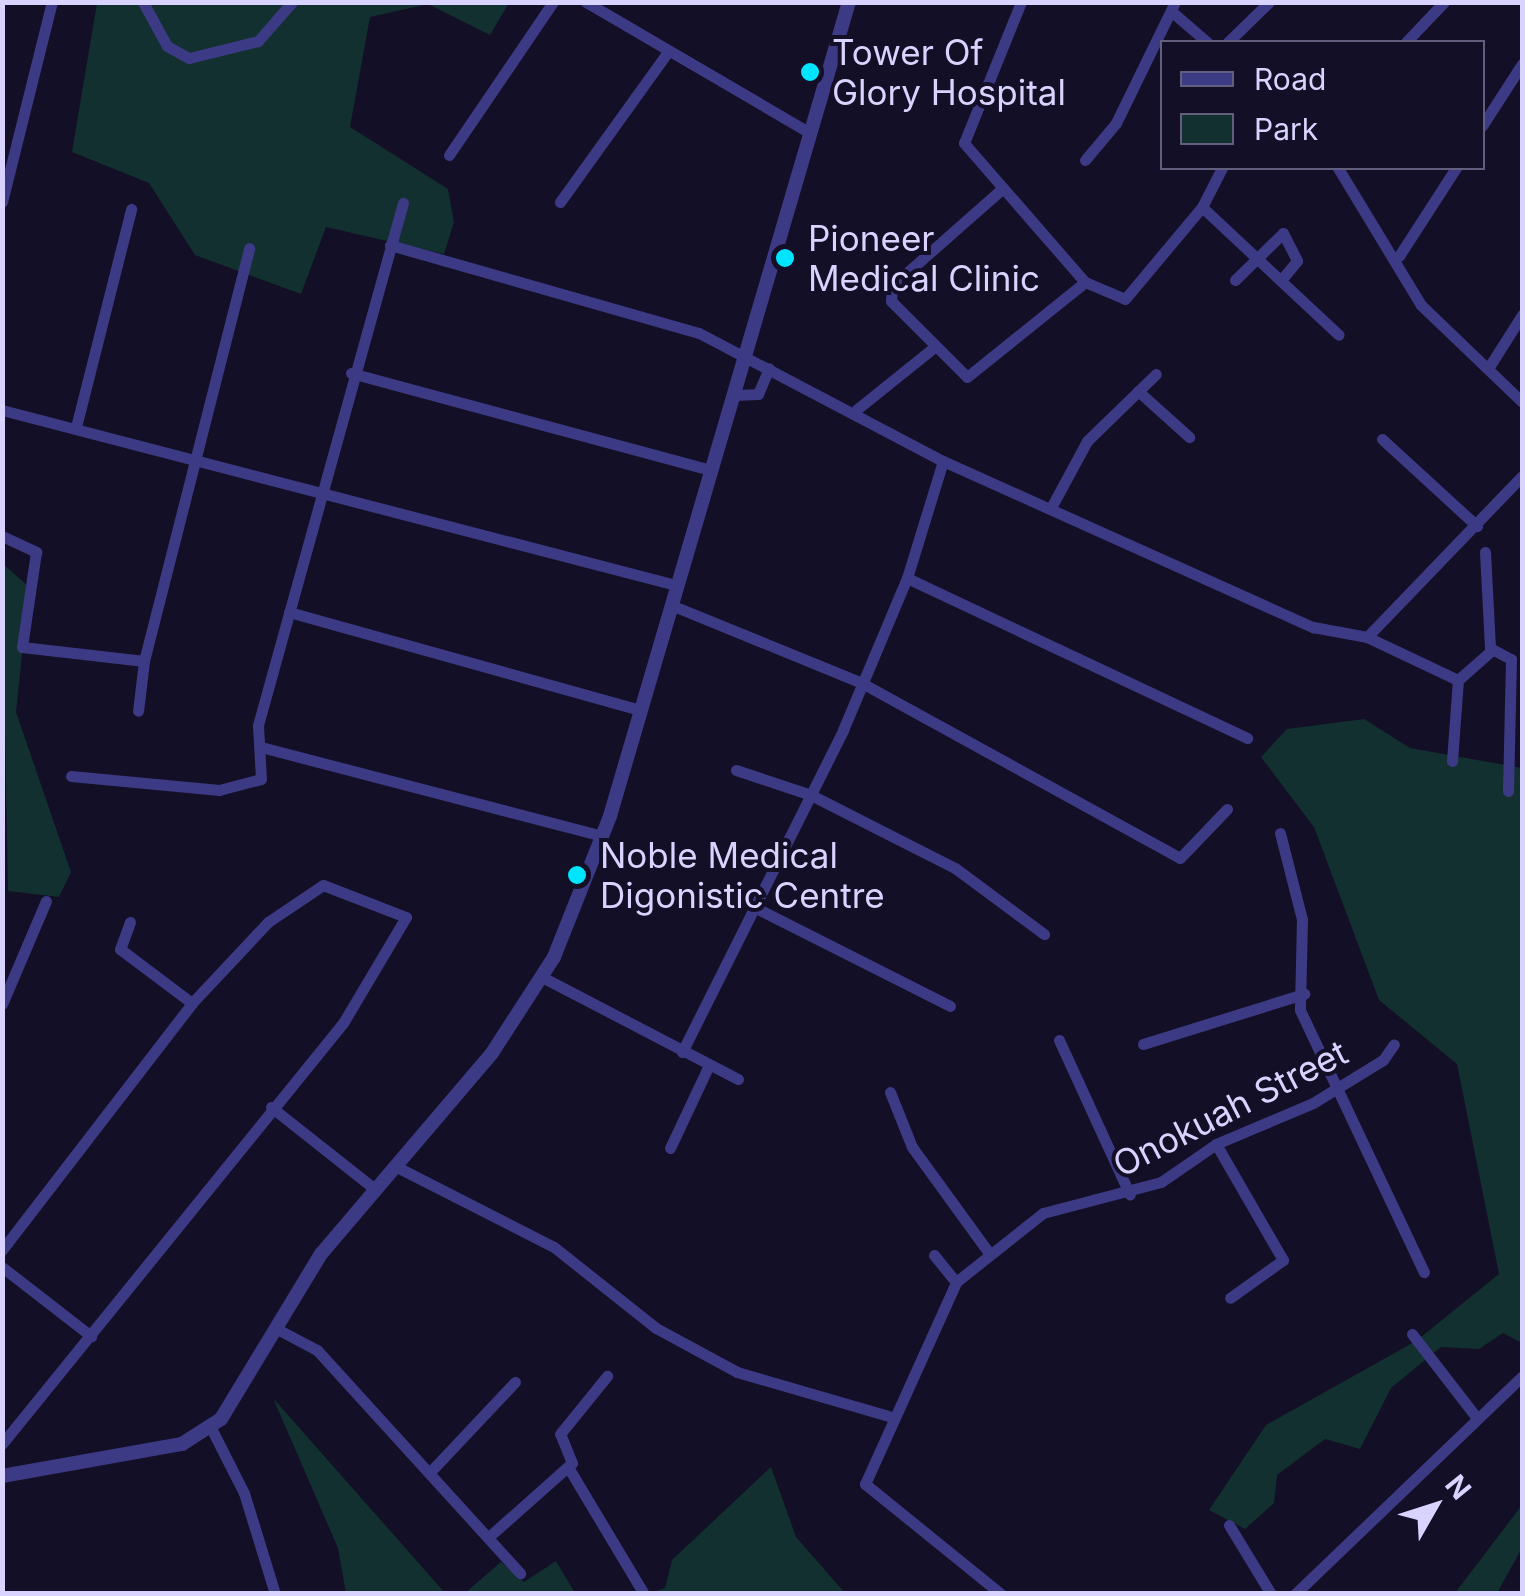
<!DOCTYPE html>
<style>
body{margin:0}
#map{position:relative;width:1525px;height:1596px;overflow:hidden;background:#130f26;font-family:Inter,sans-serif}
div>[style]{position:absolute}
.green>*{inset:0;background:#12302f}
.minor>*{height:11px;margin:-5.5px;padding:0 5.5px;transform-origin:5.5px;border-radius:5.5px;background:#3d3a85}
.tertiary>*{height:14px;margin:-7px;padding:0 7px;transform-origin:7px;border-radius:7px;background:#3d3a85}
.dots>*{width:28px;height:28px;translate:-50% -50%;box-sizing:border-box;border:5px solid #130f26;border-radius:50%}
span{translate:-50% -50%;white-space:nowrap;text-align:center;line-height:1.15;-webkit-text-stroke:8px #130f26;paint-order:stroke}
.poi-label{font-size:35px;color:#d9d4ff}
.left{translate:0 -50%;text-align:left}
.street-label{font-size:35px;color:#d9d4ff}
.frame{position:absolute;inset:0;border:5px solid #d9d4ff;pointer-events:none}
.legend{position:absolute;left:1160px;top:40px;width:325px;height:130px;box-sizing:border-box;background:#130f26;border:2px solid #625e7d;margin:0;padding:12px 18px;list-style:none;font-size:30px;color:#d9d4ff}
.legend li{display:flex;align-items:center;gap:20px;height:50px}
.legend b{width:50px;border:2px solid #625e7d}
.north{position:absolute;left:1385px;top:1456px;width:100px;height:100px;-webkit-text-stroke:8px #130f26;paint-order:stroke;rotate:51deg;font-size:28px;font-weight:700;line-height:40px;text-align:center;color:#d9d4ff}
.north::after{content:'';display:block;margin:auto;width:35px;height:45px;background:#d9d4ff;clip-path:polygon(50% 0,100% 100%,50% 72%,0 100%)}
</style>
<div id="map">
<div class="green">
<div style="clip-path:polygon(97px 3px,509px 3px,490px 35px,428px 4px,370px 17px,350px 127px,448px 189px,454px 222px,444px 254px,326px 227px,301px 294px,195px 255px,149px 183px,72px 152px)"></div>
<div style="clip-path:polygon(2px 563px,29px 587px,16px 712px,71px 872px,59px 897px,8px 891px)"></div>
<div style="clip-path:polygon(1364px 719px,1410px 748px,1522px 768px,1522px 1343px,1503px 1333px,1479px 1349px,1441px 1347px,1391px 1388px,1360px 1449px,1325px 1439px,1277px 1475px,1274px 1503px,1245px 1529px,1209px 1510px,1266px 1425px,1416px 1341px,1499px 1274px,1457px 1064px,1379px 1000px,1314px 827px,1261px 757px,1287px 729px)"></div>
<div style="clip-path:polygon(273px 1398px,445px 1593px,346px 1593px,338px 1548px)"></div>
<div style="clip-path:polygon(771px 1467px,796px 1537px,845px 1593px,648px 1594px,665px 1588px,672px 1560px)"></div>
<div style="clip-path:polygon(1522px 1505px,1522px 1548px,1497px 1593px,1455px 1593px)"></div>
<div style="clip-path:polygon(556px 1561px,575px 1593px,464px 1594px,501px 1562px,524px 1582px)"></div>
</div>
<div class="minor">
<div style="left:143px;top:2px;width:50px;rotate:61.4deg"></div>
<div style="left:167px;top:46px;width:25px;rotate:29deg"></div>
<div style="left:189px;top:58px;width:71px;rotate:-13.8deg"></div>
<div style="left:258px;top:41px;width:52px;rotate:-48.9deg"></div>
<div style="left:586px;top:2px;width:259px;rotate:30.3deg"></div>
<div style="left:1021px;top:2px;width:152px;rotate:112deg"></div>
<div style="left:964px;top:143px;width:184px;rotate:49deg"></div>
<div style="left:1085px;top:282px;width:43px;rotate:23deg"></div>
<div style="left:1125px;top:299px;width:120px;rotate:-50.1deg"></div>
<div style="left:1202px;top:207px;width:44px;rotate:-62.9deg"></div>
<div style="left:1171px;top:11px;width:48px;rotate:40.7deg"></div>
<div style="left:1228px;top:42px;width:57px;rotate:-44.3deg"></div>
<div style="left:1406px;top:42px;width:55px;rotate:-46.5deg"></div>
<div style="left:1482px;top:126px;width:74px;rotate:-57.2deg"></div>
<div style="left:449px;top:155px;width:185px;rotate:-55.8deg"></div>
<div style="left:1085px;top:160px;width:48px;rotate:-50deg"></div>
<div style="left:1116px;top:123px;width:135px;rotate:-64deg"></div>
<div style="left:1338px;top:168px;width:160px;rotate:58.8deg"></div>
<div style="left:1421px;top:305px;width:140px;rotate:43.8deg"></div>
<div style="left:1003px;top:188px;width:148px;rotate:138.6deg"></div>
<div style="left:892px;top:286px;width:15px;rotate:94deg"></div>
<div style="left:891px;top:301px;width:107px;rotate:45deg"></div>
<div style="left:967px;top:377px;width:151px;rotate:-38.8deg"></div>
<div style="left:2px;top:202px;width:206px;rotate:-76deg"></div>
<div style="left:560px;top:202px;width:183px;rotate:-54.3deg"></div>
<div style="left:1202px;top:207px;width:187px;rotate:43.1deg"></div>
<div style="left:390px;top:245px;width:321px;rotate:15.9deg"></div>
<div style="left:699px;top:333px;width:276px;rotate:27.7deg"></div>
<div style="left:943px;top:461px;width:406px;rotate:24.2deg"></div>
<div style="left:1313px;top:627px;width:55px;rotate:10.5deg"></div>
<div style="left:1367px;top:637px;width:101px;rotate:25.3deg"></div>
<div style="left:1399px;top:256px;width:105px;rotate:-57.1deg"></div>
<div style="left:1235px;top:280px;width:67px;rotate:-44.4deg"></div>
<div style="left:1283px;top:233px;width:31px;rotate:63deg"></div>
<div style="left:1297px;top:261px;width:23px;rotate:130deg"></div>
<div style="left:1489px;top:367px;width:62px;rotate:-57.6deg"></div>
<div style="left:351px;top:373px;width:372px;rotate:15.1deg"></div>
<div style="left:1138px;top:391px;width:69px;rotate:42deg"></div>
<div style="left:733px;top:395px;width:25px;rotate:-2deg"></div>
<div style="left:758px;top:394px;width:28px;rotate:-67deg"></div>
<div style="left:2px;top:410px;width:696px;rotate:14.56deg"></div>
<div style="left:856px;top:410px;width:99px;rotate:-38.8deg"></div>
<div style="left:76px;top:427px;width:225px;rotate:-75.8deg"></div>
<div style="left:1382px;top:439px;width:129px;rotate:42.5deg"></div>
<div style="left:1053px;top:504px;width:72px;rotate:-61.6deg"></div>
<div style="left:1087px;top:441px;width:96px;rotate:-44.2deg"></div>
<div style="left:2px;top:536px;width:38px;rotate:25deg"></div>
<div style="left:36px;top:552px;width:96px;rotate:98.4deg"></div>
<div style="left:22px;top:647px;width:123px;rotate:6.5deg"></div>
<div style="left:144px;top:661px;width:50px;rotate:96.8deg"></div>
<div style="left:1485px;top:552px;width:96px;rotate:87deg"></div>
<div style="left:1490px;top:648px;width:24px;rotate:28deg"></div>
<div style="left:1511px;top:659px;width:132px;rotate:91.3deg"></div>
<div style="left:907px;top:578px;width:376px;rotate:25.2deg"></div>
<div style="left:671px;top:605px;width:204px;rotate:22.2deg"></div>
<div style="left:860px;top:682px;width:365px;rotate:28.8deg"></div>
<div style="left:1180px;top:858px;width:68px;rotate:-46.2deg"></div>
<div style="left:289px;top:612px;width:363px;rotate:15.6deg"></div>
<div style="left:1367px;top:637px;width:223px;rotate:-46.1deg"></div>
<div style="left:144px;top:661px;width:426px;rotate:-75.7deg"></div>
<div style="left:1458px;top:680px;width:44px;rotate:-41.3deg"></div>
<div style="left:261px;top:747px;width:353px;rotate:14.6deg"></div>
<div style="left:1452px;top:761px;width:81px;rotate:-85.8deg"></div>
<div style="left:736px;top:770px;width:79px;rotate:18.4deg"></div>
<div style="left:811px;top:795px;width:161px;rotate:26.9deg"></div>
<div style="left:955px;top:868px;width:111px;rotate:36.6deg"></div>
<div style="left:71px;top:776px;width:149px;rotate:5.4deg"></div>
<div style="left:219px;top:790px;width:43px;rotate:-14.7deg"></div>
<div style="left:261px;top:779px;width:54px;rotate:-93.2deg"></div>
<div style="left:258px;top:725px;width:542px;rotate:-74.48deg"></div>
<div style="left:1280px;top:833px;width:89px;rotate:75.7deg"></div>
<div style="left:1302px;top:919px;width:91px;rotate:91.3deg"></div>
<div style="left:1300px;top:1010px;width:290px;rotate:64.7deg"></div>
<div style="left:758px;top:909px;width:215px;rotate:26.8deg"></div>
<div style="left:130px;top:922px;width:29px;rotate:110deg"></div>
<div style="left:120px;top:949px;width:90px;rotate:36.9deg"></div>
<div style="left:542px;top:977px;width:221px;rotate:27.5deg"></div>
<div style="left:2px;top:1004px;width:112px;rotate:-66.9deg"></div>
<div style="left:1059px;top:1040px;width:170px;rotate:65.4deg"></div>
<div style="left:1143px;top:1044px;width:169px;rotate:-17.3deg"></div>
<div style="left:682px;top:1052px;width:360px;rotate:-63.4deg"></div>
<div style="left:843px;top:730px;width:165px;rotate:-67.2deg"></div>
<div style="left:907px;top:578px;width:122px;rotate:-72.9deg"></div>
<div style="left:890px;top:1092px;width:59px;rotate:68.2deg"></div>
<div style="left:912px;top:1147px;width:131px;rotate:54deg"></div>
<div style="left:271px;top:1107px;width:132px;rotate:38.3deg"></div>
<div style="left:1216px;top:1144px;width:134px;rotate:60deg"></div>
<div style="left:1283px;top:1260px;width:65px;rotate:144.4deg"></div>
<div style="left:670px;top:1148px;width:92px;rotate:-64.8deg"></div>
<div style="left:395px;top:1166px;width:178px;rotate:27deg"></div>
<div style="left:554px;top:1247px;width:130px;rotate:38.5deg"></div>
<div style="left:656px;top:1328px;width:92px;rotate:28.5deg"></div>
<div style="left:737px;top:1372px;width:157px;rotate:16.2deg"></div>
<div style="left:2px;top:1250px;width:312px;rotate:-52.4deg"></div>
<div style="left:192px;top:1003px;width:111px;rotate:-46.8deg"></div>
<div style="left:268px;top:922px;width:66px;rotate:-33.9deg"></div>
<div style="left:323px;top:885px;width:89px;rotate:21.1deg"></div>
<div style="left:406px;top:917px;width:123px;rotate:120.7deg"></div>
<div style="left:343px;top:1023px;width:542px;rotate:129.01deg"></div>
<div style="left:934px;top:1255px;width:35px;rotate:51deg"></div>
<div style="left:2px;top:1267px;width:113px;rotate:37.8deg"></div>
<div style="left:279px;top:1330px;width:43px;rotate:27.8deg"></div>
<div style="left:317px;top:1350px;width:302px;rotate:47.7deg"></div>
<div style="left:1412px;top:1334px;width:106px;rotate:52.3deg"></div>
<div style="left:210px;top:1426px;width:75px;rotate:63.1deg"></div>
<div style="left:244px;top:1493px;width:106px;rotate:72.9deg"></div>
<div style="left:568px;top:1467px;width:148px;rotate:59.1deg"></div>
<div style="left:432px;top:1470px;width:121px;rotate:-46.7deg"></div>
<div style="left:1229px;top:1525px;width:81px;rotate:58.7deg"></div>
<div style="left:492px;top:1534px;width:107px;rotate:-41.6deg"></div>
<div style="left:572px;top:1463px;width:31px;rotate:-112deg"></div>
<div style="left:560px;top:1434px;width:75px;rotate:-51deg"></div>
<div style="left:1001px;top:1594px;width:175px;rotate:-141deg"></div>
<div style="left:865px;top:1484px;width:222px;rotate:-65.7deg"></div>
<div style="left:956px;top:1282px;width:111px;rotate:-38.4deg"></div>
<div style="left:1043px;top:1213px;width:122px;rotate:-14.7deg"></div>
<div style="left:1161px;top:1182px;width:67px;rotate:-34.6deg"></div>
<div style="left:1216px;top:1144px;width:105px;rotate:-22.9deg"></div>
<div style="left:1313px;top:1103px;width:82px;rotate:-31.6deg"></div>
<div style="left:1383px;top:1060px;width:19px;rotate:-55deg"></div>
<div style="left:1295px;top:1594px;width:315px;rotate:-43.8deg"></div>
</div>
<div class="tertiary">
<div style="left:2px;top:1476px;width:183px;rotate:-10.1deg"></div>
<div style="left:182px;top:1444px;width:46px;rotate:-32.7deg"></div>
<div style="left:221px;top:1419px;width:193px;rotate:-58.8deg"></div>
<div style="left:321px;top:1254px;width:264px;rotate:-49.6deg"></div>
<div style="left:492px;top:1053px;width:114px;rotate:-57.1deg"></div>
<div style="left:554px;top:957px;width:152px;rotate:-68.3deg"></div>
<div style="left:610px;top:816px;width:848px;rotate:-73.64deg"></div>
</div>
<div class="dots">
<div style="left:810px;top:72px;background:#00e5ff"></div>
<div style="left:785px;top:258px;background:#00e5ff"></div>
<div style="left:577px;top:875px;background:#00e5ff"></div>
</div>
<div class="poi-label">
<span class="left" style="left:832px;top:72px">Tower Of<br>Glory Hospital</span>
<span class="left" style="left:808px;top:258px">Pioneer<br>Medical Clinic</span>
<span class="left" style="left:600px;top:875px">Noble Medical<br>Digonistic Centre</span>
</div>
<div class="street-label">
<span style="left:1230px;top:1108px;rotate:-27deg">Onokuah Street</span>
</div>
<div class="frame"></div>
<ul class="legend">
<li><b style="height:12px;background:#3d3a85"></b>Road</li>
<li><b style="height:28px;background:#12302f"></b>Park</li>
</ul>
<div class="north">N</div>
</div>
